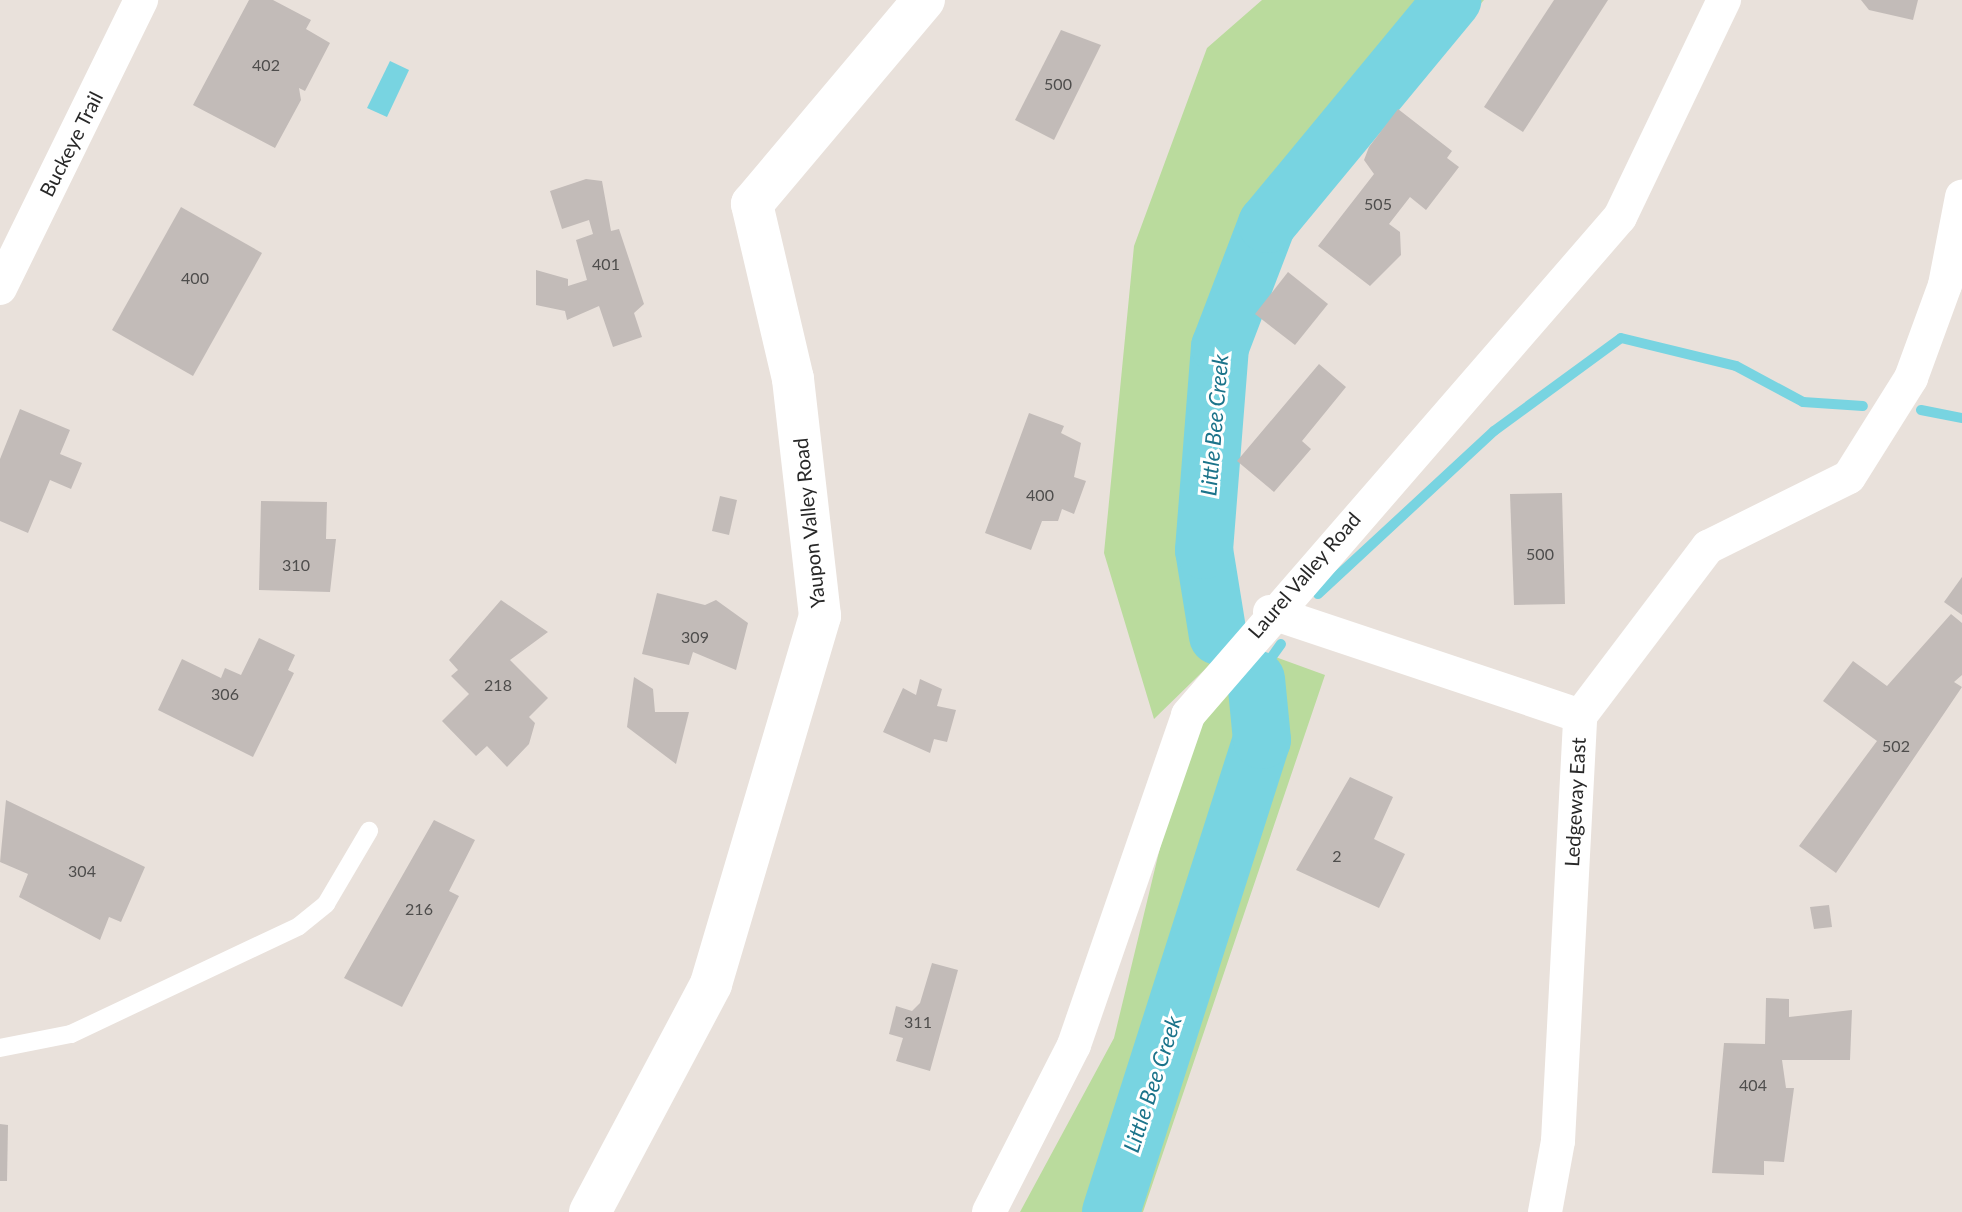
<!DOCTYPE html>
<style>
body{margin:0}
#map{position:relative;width:1962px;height:1212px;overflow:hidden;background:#e9e1db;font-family:Lato,sans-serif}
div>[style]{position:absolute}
.green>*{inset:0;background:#badb9d}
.water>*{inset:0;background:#78d4e1}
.stream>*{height:10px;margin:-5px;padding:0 5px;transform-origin:5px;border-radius:5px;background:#78d4e1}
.river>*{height:58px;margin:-29px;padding:0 29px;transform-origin:29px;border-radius:29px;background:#78d4e1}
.building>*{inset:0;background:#c2bbb8}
.service>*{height:18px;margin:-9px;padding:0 9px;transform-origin:9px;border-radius:9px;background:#fff}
.minor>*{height:34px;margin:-17px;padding:0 17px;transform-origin:17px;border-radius:17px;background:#fff}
.tertiary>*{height:42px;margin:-21px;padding:0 21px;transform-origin:21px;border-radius:21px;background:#fff}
span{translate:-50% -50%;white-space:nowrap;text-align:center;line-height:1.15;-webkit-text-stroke:6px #fff;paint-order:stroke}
.number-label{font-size:16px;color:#4e4d4c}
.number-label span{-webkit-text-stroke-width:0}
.street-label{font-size:20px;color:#282828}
.water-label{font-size:22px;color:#1b738a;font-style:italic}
</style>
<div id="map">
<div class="green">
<div style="clip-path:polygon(1262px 0,1484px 0,1273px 236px,1233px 350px,1211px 617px,1234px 641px,1154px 719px,1104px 553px,1134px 246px,1207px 48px)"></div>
<div style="clip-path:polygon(1267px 654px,1325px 675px,1143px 1212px,1020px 1212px,1114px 1038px,1188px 732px)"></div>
</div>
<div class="water">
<div style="clip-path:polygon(390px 61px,409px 70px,387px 117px,367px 108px)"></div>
</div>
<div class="stream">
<div style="left:1921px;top:410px;width:42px;rotate:11deg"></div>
<div style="left:1318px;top:594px;width:240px;rotate:-42.8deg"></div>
<div style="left:1494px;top:431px;width:157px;rotate:-36.2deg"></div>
<div style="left:1621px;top:338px;width:118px;rotate:13.7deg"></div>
<div style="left:1736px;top:366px;width:76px;rotate:28.2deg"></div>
<div style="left:1803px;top:402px;width:60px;rotate:3.8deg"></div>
<div style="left:1256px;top:679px;width:43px;rotate:-54.5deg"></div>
</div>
<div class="river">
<div style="left:1218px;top:636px;width:87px;rotate:-99.2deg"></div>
<div style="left:1204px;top:550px;width:204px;rotate:-85.5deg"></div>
<div style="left:1220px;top:347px;width:132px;rotate:-69.1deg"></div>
<div style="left:1267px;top:224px;width:291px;rotate:-50.4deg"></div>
<div style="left:1111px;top:1212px;width:496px;rotate:-72.3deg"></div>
<div style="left:1262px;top:740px;width:61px;rotate:-95.6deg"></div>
</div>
<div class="building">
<div style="clip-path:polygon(249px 0,273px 0,311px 20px,306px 29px,330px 43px,305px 91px,299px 88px,301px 100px,275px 148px,193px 105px)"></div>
<div style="clip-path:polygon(1554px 0,1608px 0,1523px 132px,1484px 107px)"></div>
<div style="clip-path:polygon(1861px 0,1918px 0,1913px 20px,1869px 10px)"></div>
<div style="clip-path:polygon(1061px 30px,1101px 45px,1054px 140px,1015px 120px)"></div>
<div style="clip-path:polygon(1398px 109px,1452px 151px,1447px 158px,1459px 167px,1426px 210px,1410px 197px,1389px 224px,1400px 232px,1401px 255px,1370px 286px,1318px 246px,1374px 174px,1364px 160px,1369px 147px)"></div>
<div style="clip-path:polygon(586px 179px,602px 181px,611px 231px,619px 229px,644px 304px,634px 313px,642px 337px,613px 347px,599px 306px,567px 320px,565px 311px,536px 305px,536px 270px,568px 279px,568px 286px,587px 280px,576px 240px,593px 234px,589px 220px,562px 229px,550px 191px)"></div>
<div style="clip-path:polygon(181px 207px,262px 253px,193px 376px,112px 330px)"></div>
<div style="clip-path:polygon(1288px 272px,1328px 304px,1295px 345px,1255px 314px)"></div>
<div style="clip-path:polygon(1319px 364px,1346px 387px,1302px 441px,1311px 449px,1274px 492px,1237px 461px)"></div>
<div style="clip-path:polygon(20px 409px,70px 430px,60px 454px,82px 463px,71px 489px,50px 480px,28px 533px,0 521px,0 459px)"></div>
<div style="clip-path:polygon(1029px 413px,1064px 426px,1061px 433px,1081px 443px,1074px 477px,1086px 481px,1074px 514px,1062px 509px,1058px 521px,1042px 521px,1031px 550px,985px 533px)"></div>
<div style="clip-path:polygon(1562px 493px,1565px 604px,1514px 605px,1510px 494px)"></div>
<div style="clip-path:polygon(720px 496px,737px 500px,729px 535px,712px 531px)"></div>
<div style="clip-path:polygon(261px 501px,327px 502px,326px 539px,336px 539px,330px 592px,259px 590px)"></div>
<div style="clip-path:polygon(1962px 577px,1962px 615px,1944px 602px)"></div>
<div style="clip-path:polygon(657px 593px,705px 605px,716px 600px,748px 623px,736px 670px,693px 652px,689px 665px,642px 654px)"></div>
<div style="clip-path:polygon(501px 600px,548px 632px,510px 660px,548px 698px,529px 717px,535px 723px,529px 744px,507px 767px,487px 746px,476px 756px,442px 721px,469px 694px,451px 676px,458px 670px,449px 660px)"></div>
<div style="clip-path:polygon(1951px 614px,1962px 623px,1962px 675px,1954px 682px,1962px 687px,1836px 873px,1799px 846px,1877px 741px,1823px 701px,1853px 661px,1887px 686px)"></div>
<div style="clip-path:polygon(259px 638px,295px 655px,288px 670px,294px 673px,253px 757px,158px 710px,182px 659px,221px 678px,225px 668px,241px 675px)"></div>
<div style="clip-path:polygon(634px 677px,653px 689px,655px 712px,689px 712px,676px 764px,627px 727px)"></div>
<div style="clip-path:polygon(920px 679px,942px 689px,937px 706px,956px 710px,947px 742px,934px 739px,930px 753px,883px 732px,903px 688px,916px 695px)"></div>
<div style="clip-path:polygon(1350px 777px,1393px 797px,1374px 839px,1405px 854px,1379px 908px,1296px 870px)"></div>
<div style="clip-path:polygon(6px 800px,145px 867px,121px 922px,109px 917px,100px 940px,19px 897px,28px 874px,0 862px)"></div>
<div style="clip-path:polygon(434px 820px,475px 840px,449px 891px,459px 896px,402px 1007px,344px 978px)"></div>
<div style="clip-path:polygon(1829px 905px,1832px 927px,1814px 929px,1810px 907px)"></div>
<div style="clip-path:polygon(932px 963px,958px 970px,930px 1071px,896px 1061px,903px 1038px,889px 1034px,896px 1006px,912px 1011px,920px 1003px)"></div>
<div style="clip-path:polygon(1766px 998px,1789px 999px,1789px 1017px,1852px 1010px,1850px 1060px,1782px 1060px,1786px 1088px,1794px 1088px,1784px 1162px,1764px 1161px,1764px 1175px,1712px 1173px,1724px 1043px,1765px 1044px)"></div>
<div style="clip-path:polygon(0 1124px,8px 1125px,7px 1181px,0 1181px)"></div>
</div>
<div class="service">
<div style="left:0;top:1048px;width:72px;rotate:-11.2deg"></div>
<div style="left:71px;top:1034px;width:252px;rotate:-25.3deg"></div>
<div style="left:299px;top:926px;width:35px;rotate:-39deg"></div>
<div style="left:326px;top:904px;width:85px;rotate:-59.5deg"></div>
</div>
<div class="minor">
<div style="left:0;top:288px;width:321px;rotate:-63.9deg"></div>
<div style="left:1270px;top:612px;width:327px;rotate:18.5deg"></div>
<div style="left:1580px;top:716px;width:212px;rotate:-52.9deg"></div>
<div style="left:1708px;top:547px;width:157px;rotate:-26.4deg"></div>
<div style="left:1849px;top:477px;width:117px;rotate:-57.9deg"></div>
<div style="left:1911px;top:378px;width:99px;rotate:-69.9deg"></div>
<div style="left:1945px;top:285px;width:90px;rotate:-79.1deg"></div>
<div style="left:989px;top:1212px;width:187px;rotate:-63deg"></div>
<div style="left:1074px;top:1045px;width:349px;rotate:-70.9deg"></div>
<div style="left:1188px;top:715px;width:659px;rotate:-49.06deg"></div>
<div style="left:1620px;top:217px;width:241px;rotate:-64.4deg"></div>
<div style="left:1545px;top:1212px;width:72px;rotate:-79.6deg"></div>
<div style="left:1558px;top:1141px;width:426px;rotate:-87deg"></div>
</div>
<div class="tertiary">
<div style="left:590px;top:1212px;width:258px;rotate:-62deg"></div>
<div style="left:711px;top:984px;width:384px;rotate:-73.5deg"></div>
<div style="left:820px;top:616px;width:239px;rotate:-96.5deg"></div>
<div style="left:793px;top:379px;width:180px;rotate:-103.2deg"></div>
<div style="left:752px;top:204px;width:267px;rotate:-49.9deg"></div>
</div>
<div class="number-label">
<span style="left:266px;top:65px">402</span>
<span style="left:1058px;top:84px">500</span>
<span style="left:1378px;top:204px">505</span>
<span style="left:606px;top:264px">401</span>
<span style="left:195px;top:278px">400</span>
<span style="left:1040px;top:495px">400</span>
<span style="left:1540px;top:554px">500</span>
<span style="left:296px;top:565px">310</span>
<span style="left:695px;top:637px">309</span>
<span style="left:498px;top:685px">218</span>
<span style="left:225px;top:694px">306</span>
<span style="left:1896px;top:746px">502</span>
<span style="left:1337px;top:856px">2</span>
<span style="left:82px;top:871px">304</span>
<span style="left:419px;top:909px">216</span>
<span style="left:918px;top:1022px">311</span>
<span style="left:1753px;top:1085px">404</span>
</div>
<div class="street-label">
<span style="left:71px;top:144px;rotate:-63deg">Buckeye Trail</span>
<span style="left:809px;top:523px;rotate:-96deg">Yaupon Valley Road</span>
<span style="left:1304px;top:575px;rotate:-49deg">Laurel Valley Road</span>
<span style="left:1575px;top:802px;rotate:-87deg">Ledgeway East</span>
</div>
<div class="water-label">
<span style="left:1214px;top:425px;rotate:-85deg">Little Bee Creek</span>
<span style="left:1152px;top:1084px;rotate:-72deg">Little Bee Creek</span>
</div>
</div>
